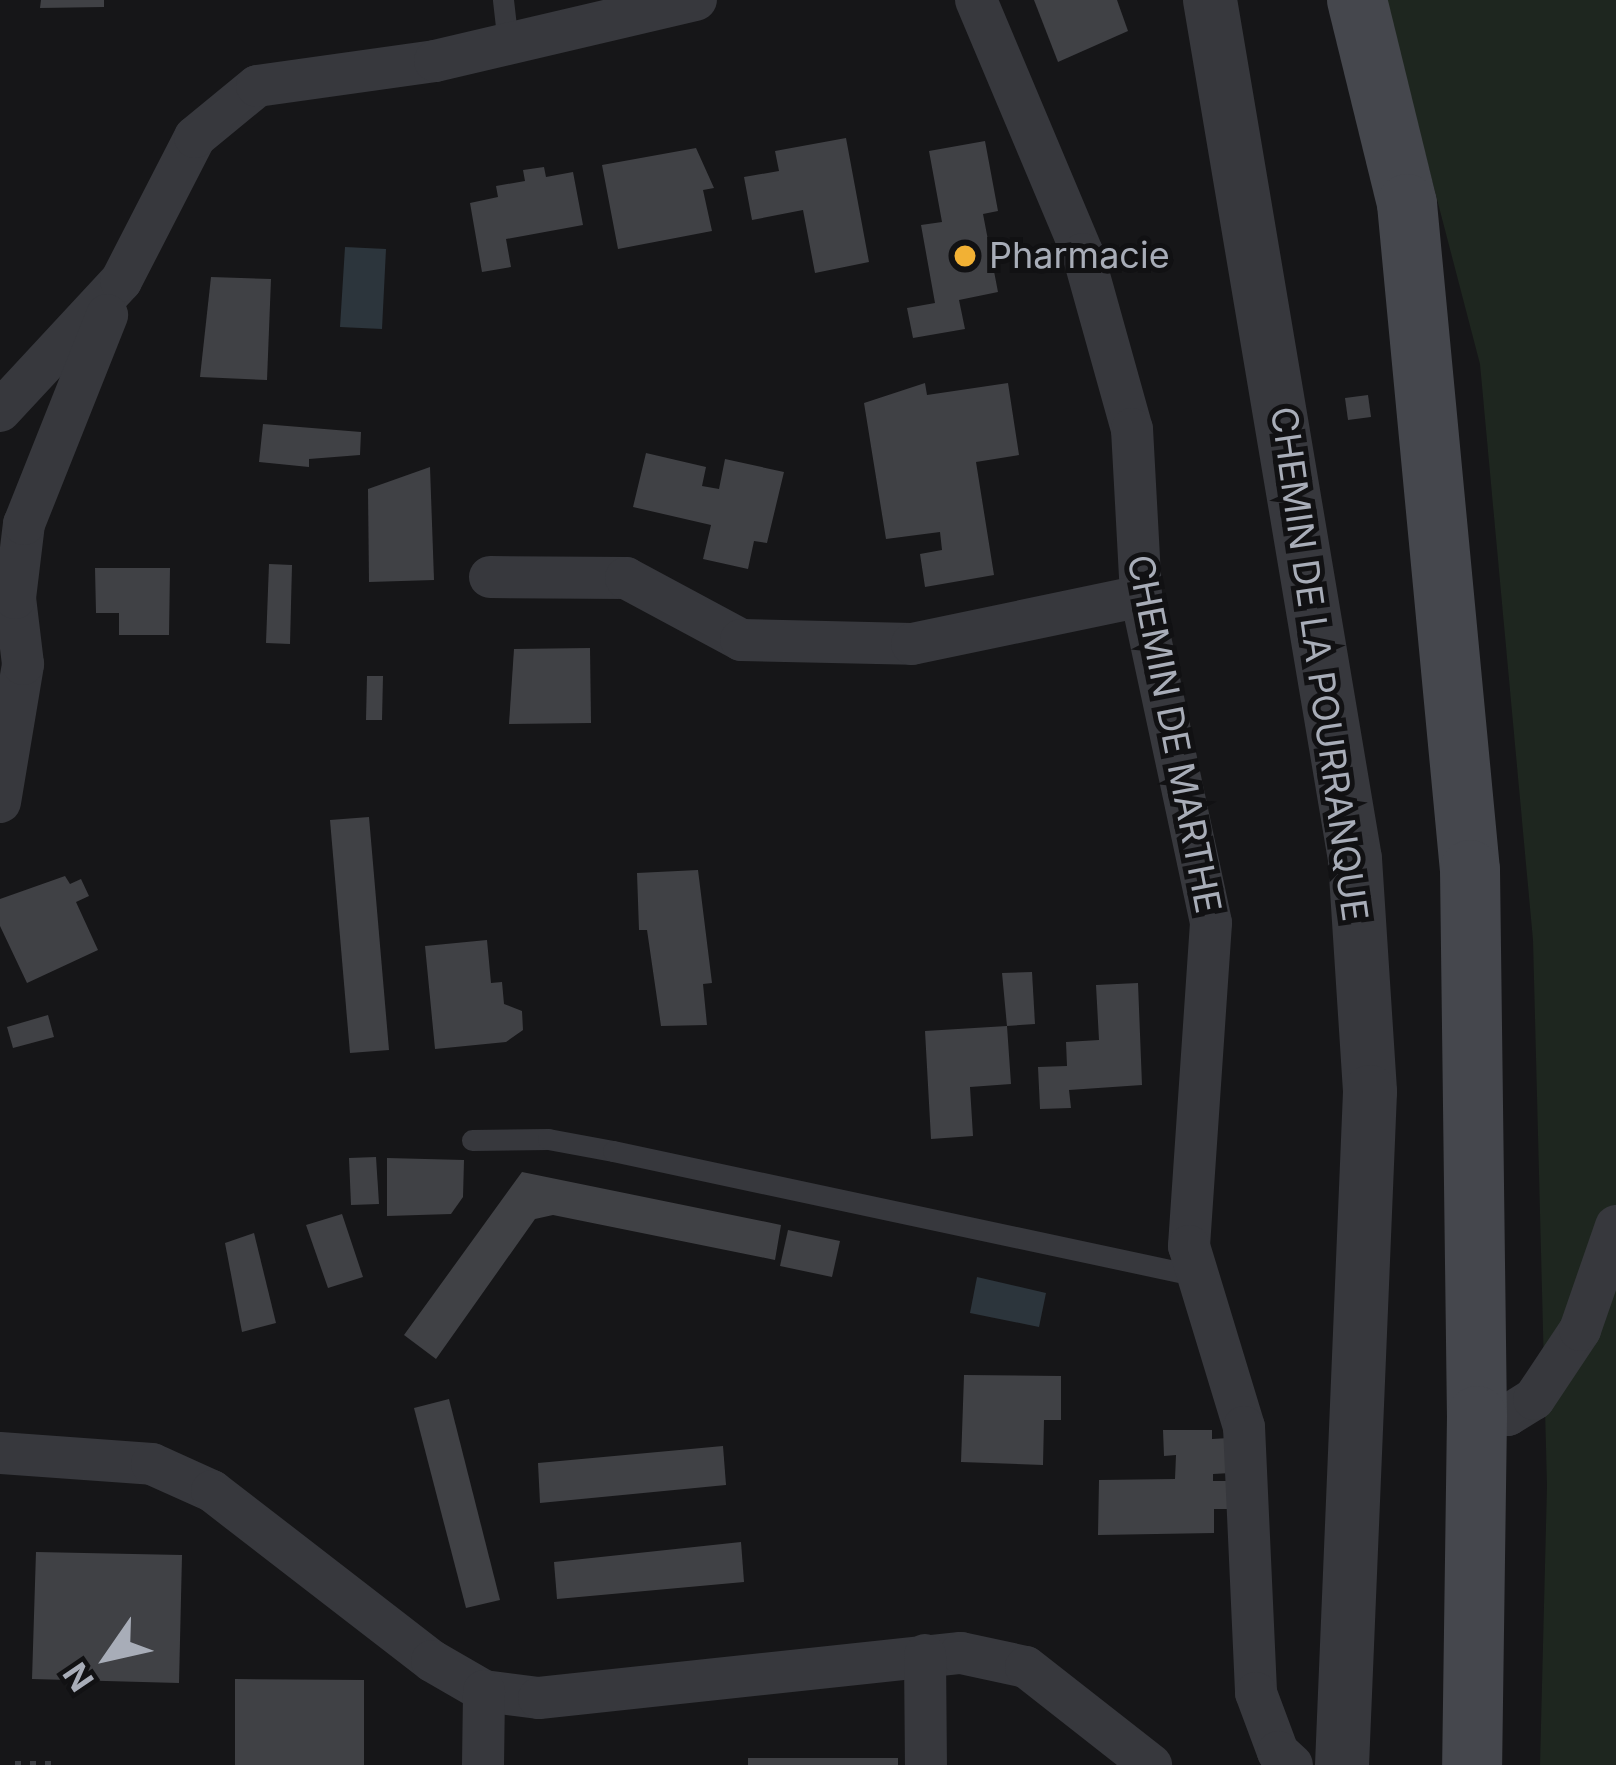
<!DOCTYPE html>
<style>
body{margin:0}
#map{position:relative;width:1616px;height:1765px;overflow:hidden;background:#161618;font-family:Inter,sans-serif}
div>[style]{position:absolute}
.green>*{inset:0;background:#1e261f}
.water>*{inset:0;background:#2c353c}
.building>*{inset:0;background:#404145}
.path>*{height:8px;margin-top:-4px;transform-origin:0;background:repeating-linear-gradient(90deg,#3d3f44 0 6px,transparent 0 15px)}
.service>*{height:21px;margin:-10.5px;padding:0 10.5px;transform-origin:10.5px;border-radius:10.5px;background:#37383d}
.minor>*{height:42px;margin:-21px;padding:0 21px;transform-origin:21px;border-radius:21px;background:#37383d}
.tertiary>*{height:54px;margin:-27px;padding:0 27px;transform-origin:27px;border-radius:27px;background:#37383d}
.secondary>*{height:60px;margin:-30px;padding:0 30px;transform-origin:30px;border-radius:30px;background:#45474d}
.dots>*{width:33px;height:33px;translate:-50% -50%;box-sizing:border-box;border:6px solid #111113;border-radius:50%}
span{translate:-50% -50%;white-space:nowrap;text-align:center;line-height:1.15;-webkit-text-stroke:10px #111113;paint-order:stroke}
.poi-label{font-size:36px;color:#a8adb8}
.left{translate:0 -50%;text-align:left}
.street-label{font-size:36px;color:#a8adb8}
.north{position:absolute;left:48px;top:1597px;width:120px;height:120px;-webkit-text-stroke:9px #111113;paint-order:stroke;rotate:236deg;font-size:33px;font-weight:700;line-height:48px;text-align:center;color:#a8adb8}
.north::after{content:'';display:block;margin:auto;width:42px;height:54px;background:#a8adb8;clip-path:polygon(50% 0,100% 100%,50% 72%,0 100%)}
</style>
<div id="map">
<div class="green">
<div style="clip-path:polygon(1385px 0,1616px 0,1616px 1765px,1540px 1765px,1547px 1486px,1533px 940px,1480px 364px)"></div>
</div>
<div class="water">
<div style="clip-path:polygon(345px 247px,386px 249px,382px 329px,340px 327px)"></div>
<div style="clip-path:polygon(977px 1277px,1046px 1293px,1039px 1327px,970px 1313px)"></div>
</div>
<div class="building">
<div style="clip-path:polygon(41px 0,104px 0,104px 7px,40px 8px)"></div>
<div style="clip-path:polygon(1034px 0,1117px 0,1128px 31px,1058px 62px)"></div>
<div style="clip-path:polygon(846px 138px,869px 262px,815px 273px,803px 210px,752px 220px,744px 177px,779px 171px,775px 151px)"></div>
<div style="clip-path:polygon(985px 141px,998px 211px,983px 214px,998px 292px,959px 300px,965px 329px,913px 338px,907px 308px,935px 303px,921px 225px,942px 222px,929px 151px)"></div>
<div style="clip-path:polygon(696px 148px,714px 188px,703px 190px,712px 231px,618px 249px,602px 165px)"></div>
<div style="clip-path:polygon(544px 167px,546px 177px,573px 172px,583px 225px,506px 239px,511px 267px,482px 272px,470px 203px,498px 197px,496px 186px,525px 181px,523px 170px)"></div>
<div style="clip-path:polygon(211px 277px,271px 279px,267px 380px,200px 377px)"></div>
<div style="clip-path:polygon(925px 383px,927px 395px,1008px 383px,1019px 455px,976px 462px,994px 575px,925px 587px,920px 554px,942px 550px,940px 532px,886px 539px,864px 403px)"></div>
<div style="clip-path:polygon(1368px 395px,1371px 417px,1348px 420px,1345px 398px)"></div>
<div style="clip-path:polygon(263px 424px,361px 432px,360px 455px,309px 459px,309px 467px,259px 462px)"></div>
<div style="clip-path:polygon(646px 453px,706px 467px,702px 486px,719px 489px,725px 459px,784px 472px,767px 543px,754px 541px,748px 569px,703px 559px,711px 525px,633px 507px)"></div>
<div style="clip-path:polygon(430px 467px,434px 580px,369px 582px,368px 489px)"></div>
<div style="clip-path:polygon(269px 564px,292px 565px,290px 644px,266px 643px)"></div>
<div style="clip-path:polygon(95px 568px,170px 568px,169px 635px,119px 635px,119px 613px,96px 613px)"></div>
<div style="clip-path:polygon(590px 648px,591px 723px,509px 724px,514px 649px)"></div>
<div style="clip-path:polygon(367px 676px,383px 676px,382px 720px,366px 720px)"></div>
<div style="clip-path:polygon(369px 817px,389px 1050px,350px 1053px,330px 820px)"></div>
<div style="clip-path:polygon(698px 870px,712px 983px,703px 984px,707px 1025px,661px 1026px,647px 930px,639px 930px,637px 873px)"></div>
<div style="clip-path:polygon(65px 876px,70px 884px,81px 879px,89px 896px,76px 902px,98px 950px,27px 983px,0 926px,0 899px)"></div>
<div style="clip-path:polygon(487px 940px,491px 983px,502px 982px,504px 1004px,522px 1011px,523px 1030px,506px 1042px,435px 1049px,425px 946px)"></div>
<div style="clip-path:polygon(1032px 972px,1035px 1024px,1007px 1026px,1002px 973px)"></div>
<div style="clip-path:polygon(1138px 983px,1142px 1085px,1069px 1090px,1071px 1108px,1040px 1109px,1038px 1067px,1067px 1066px,1066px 1042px,1099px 1040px,1096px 985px)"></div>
<div style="clip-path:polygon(48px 1015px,54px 1037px,13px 1048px,7px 1027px)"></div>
<div style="clip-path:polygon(1007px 1026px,1011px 1084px,970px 1087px,973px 1136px,931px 1139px,925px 1031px)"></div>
<div style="clip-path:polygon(376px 1157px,379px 1204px,351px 1205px,349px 1158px)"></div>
<div style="clip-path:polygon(387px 1158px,464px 1160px,463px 1197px,451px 1214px,387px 1216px)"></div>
<div style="clip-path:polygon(522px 1172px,781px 1225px,775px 1260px,553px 1215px,535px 1219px,436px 1359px,404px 1335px)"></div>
<div style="clip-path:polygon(342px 1214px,363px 1277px,328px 1288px,306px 1225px)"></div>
<div style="clip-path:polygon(788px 1230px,840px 1241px,832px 1277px,780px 1266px)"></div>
<div style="clip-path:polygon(254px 1233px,276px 1323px,242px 1332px,225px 1243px)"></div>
<div style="clip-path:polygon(964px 1375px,1061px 1376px,1061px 1420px,1044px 1420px,1043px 1465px,961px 1462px)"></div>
<div style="clip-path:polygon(449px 1399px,500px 1600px,466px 1608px,414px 1408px)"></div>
<div style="clip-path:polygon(1163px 1430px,1212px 1430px,1212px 1439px,1229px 1438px,1231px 1473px,1213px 1474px,1213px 1481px,1231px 1481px,1232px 1509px,1214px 1509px,1214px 1533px,1098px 1535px,1099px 1480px,1175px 1479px,1176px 1455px,1164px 1456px)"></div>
<div style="clip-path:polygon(723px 1446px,726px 1485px,540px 1503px,538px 1463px)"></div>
<div style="clip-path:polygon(741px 1542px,744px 1582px,557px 1599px,554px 1562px)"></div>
<div style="clip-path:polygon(36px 1552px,182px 1555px,179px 1683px,32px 1679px)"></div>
<div style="clip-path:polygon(235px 1679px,364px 1680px,364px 1765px,235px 1765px)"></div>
<div style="clip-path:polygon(748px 1758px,898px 1758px,898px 1765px,748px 1765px)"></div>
</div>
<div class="path">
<div style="left:15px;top:1765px;width:44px"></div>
</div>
<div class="service">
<div style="left:503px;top:0;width:44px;rotate:83.5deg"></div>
<div style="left:472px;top:1140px;width:76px;rotate:-0.8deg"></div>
<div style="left:548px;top:1139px;width:66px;rotate:10.5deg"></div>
<div style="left:613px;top:1151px;width:598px;rotate:12.06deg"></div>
</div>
<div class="minor">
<div style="left:976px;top:0;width:276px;rotate:67.2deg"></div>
<div style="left:1083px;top:254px;width:182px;rotate:74.4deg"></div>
<div style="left:1132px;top:429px;width:167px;rotate:86.9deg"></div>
<div style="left:1141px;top:596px;width:334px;rotate:77.9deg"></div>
<div style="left:1211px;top:923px;width:324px;rotate:93.9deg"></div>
<div style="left:1189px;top:1246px;width:189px;rotate:73.1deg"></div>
<div style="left:1244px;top:1427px;width:266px;rotate:87.4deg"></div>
<div style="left:1256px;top:1693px;width:63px;rotate:69.6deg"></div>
<div style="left:1278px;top:1752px;width:19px;rotate:43deg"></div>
<div style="left:0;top:411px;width:178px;rotate:-47.1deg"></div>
<div style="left:121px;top:281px;width:162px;rotate:-62.8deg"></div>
<div style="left:195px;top:137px;width:80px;rotate:-39.4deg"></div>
<div style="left:257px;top:86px;width:180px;rotate:-8deg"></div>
<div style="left:435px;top:61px;width:268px;rotate:-13.2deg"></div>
<div style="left:490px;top:577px;width:136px;rotate:0.4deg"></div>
<div style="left:626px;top:578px;width:131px;rotate:28.3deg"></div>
<div style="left:741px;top:640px;width:171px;rotate:1.3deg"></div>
<div style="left:912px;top:644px;width:234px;rotate:-11.8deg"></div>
<div style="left:0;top:802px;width:140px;rotate:-80.5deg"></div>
<div style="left:23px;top:664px;width:66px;rotate:-96.9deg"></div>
<div style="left:15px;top:598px;width:75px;rotate:-83.1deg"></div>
<div style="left:24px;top:524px;width:225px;rotate:-68.3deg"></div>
<div style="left:1477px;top:1416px;width:31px;rotate:-2deg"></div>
<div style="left:1508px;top:1415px;width:31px;rotate:-32deg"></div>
<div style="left:1534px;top:1399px;width:83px;rotate:-56.3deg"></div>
<div style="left:1580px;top:1330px;width:110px;rotate:-70.9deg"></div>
<div style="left:0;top:1453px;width:152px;rotate:4.1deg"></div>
<div style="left:152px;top:1464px;width:66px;rotate:24.2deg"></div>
<div style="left:212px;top:1491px;width:278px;rotate:37.7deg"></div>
<div style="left:432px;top:1661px;width:60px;rotate:30deg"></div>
<div style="left:484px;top:1691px;width:55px;rotate:7.3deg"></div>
<div style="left:539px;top:1698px;width:424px;rotate:-6.1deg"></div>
<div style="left:961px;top:1653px;width:66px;rotate:12.2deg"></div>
<div style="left:1026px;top:1667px;width:159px;rotate:38.1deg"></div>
<div style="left:925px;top:1655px;width:110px;rotate:89.5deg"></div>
<div style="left:483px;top:1765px;width:74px;rotate:-89.2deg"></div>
</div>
<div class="tertiary">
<div style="left:1210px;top:0;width:871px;rotate:80.42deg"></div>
<div style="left:1355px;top:859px;width:233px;rotate:86.3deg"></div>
<div style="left:1370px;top:1092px;width:674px;rotate:92.38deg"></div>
</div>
<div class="secondary">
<div style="left:1357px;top:0;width:210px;rotate:76.2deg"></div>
<div style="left:1407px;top:204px;width:669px;rotate:84.6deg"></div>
<div style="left:1470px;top:870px;width:546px;rotate:89.27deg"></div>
<div style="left:1477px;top:1416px;width:349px;rotate:90.8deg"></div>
</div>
<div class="dots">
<div style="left:965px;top:256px;background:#f2b134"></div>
</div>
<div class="poi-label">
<span class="left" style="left:989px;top:256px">Pharmacie</span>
</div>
<div class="street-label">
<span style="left:1319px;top:664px;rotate:82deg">CHEMIN DE LA POURRANQUE</span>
<span style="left:1174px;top:734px;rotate:79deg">CHEMIN DE MARTHE</span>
</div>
<div class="north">N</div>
</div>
